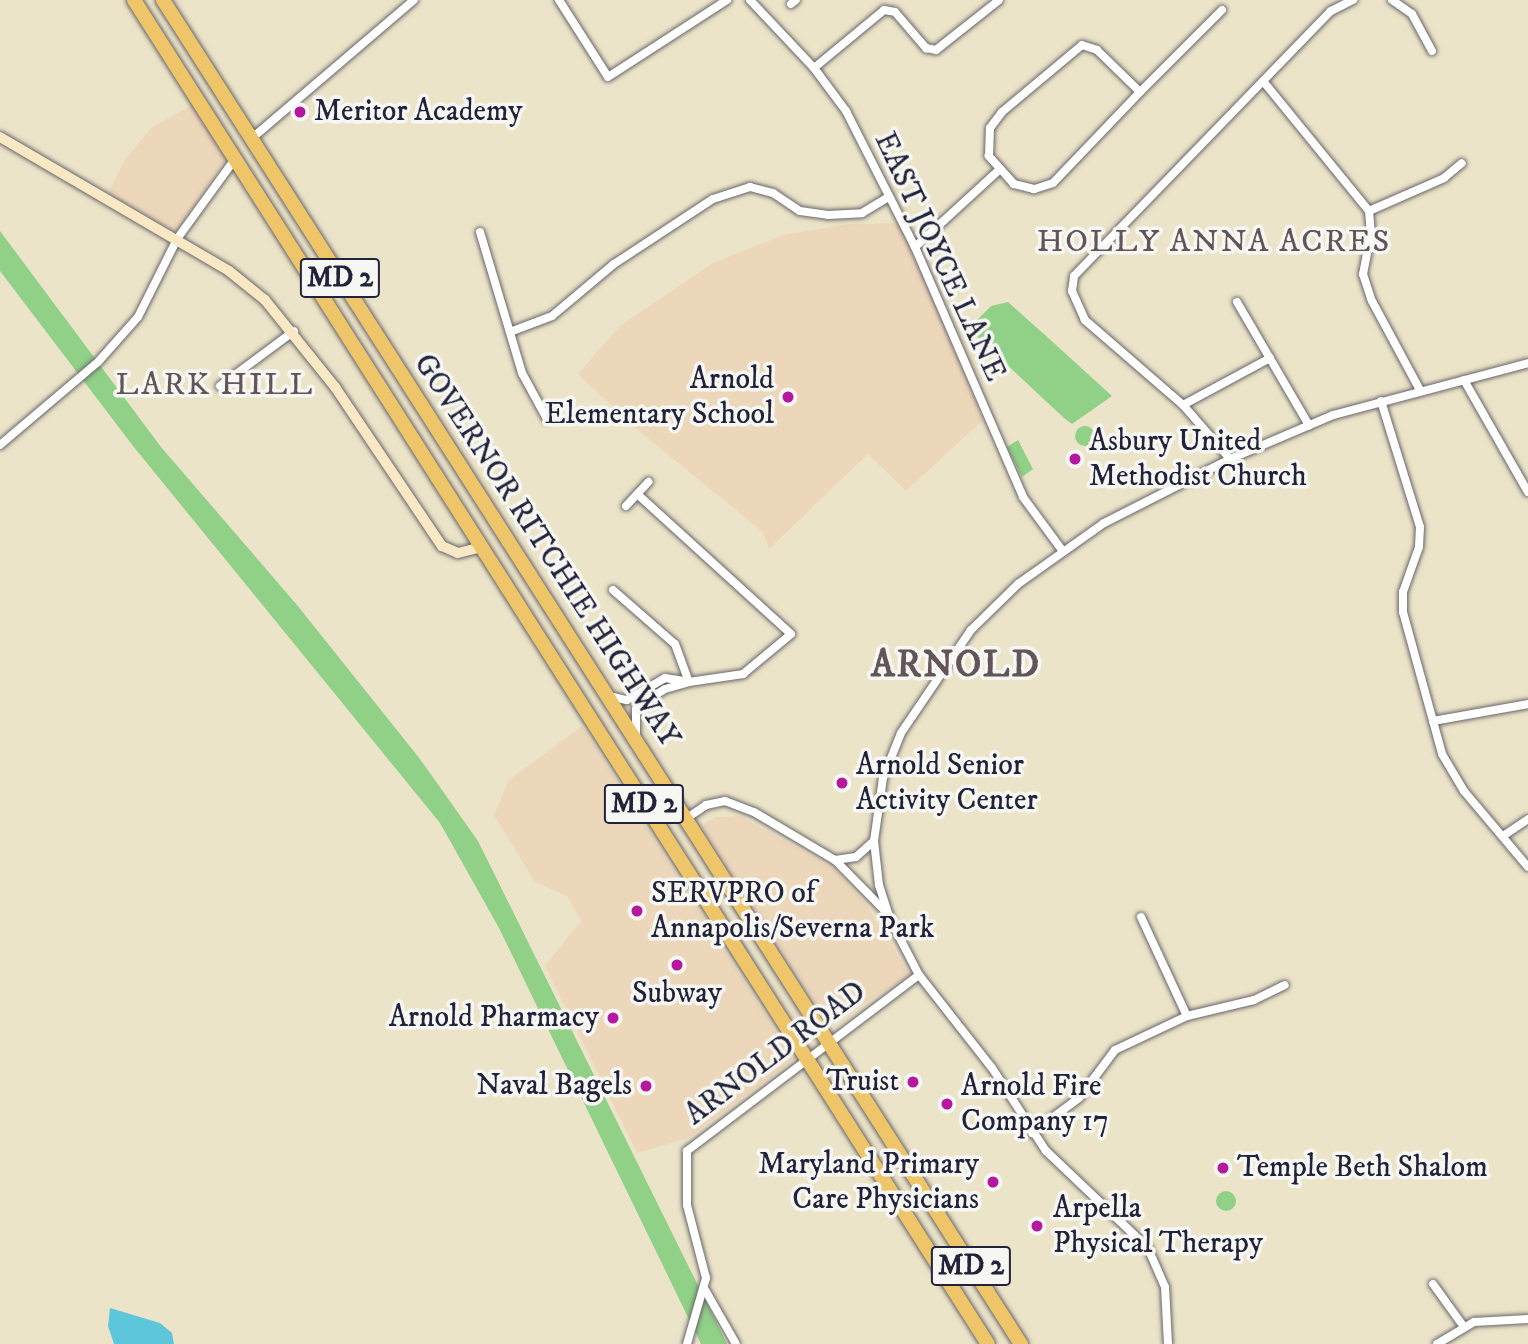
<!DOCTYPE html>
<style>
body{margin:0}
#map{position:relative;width:1528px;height:1344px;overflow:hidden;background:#ece4c8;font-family:"IM FELL DW Pica",serif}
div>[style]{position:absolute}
.built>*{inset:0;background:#edd7bb}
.green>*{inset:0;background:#91d087}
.round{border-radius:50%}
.water>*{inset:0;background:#5ec6db}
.roads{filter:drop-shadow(0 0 2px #69666c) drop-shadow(0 0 2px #69666c)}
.street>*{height:8px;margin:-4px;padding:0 4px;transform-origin:4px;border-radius:4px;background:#fff}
.secondary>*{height:10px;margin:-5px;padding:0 5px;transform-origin:5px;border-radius:5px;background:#f8e8c3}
.highway>*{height:14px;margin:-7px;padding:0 7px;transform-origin:7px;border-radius:7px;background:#eec569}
.dots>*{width:19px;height:19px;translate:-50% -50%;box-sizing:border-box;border:4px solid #f6f6f2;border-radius:50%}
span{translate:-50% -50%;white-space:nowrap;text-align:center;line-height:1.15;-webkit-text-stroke:7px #f6f6f2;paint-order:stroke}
.shield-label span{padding:2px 5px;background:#f6f6f2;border:2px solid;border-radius:5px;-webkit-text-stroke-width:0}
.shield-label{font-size:28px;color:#22223b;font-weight:700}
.poi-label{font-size:30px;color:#22223b}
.left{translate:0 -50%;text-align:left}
.right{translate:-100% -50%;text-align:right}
.street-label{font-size:30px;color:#22223b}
.neighbourhood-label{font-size:32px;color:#635557;letter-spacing:2px}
.district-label{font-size:37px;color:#635557;font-weight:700;letter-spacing:2px}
</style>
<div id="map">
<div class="built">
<div style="clip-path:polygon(192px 105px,226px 158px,176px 232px,108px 193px,124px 161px,151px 128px)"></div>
<div style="clip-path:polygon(903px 223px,983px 420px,906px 491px,868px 454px,769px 549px,763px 532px,634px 427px,578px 374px,620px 326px,713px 263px,783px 235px,847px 224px)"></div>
<div style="clip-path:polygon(582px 726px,794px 1060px,688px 1138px,637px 1153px,545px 966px,581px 921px,568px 897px,535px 882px,494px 815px,509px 780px)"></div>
<div style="clip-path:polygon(740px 816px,833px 868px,866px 904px,910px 975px,830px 1025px,701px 825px,716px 817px)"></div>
</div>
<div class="green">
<div style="clip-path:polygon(0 231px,161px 447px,297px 605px,420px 759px,478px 841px,727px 1344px,701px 1344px,499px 928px,440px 823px,133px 446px,0 271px)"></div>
<div style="clip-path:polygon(1008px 302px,1045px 335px,1112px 396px,1072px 424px,1063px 417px,975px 335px,974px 323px,991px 306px)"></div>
<div class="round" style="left:1075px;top:426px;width:20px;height:20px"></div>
<div style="clip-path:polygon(1018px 440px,1033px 469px,1022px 477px,1007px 447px)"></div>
<div class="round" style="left:1216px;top:1191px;width:20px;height:20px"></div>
</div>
<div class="water">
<div style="clip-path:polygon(110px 1308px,160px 1323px,172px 1333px,174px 1344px,114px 1344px,108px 1326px)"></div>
</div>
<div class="roads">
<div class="street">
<div style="left:559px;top:0;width:91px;rotate:57.5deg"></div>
<div style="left:608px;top:77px;width:142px;rotate:-32.9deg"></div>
<div style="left:750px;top:0;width:93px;rotate:46.7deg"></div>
<div style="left:814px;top:68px;width:54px;rotate:53.3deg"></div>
<div style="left:846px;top:111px;width:153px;rotate:63.1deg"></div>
<div style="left:915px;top:247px;width:272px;rotate:66.6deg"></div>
<div style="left:1023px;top:497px;width:66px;rotate:53.7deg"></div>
<div style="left:1392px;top:0;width:24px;rotate:35deg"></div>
<div style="left:1412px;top:14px;width:42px;rotate:61.6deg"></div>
<div style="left:791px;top:4px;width:6px;rotate:-39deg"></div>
<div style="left:1082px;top:45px;width:16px;rotate:18deg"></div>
<div style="left:1097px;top:50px;width:60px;rotate:44.3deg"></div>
<div style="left:1140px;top:92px;width:126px;rotate:133.7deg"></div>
<div style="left:1053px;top:183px;width:20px;rotate:162deg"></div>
<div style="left:1034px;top:189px;width:21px;rotate:-166deg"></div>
<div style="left:1014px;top:184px;width:38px;rotate:-132deg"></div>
<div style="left:989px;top:156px;width:28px;rotate:-88deg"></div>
<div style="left:990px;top:128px;width:20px;rotate:-53deg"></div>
<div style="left:1002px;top:112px;width:104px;rotate:-39.9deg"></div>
<div style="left:814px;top:68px;width:91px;rotate:-39.6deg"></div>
<div style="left:884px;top:10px;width:11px;rotate:10deg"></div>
<div style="left:895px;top:12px;width:48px;rotate:49.3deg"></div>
<div style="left:926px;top:48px;width:10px;rotate:11deg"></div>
<div style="left:936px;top:50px;width:80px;rotate:-38.4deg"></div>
<div style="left:1263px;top:81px;width:168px;rotate:50.8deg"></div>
<div style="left:1369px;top:211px;width:22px;rotate:85deg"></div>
<div style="left:1371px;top:233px;width:42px;rotate:101deg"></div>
<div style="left:1363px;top:274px;width:28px;rotate:72deg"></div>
<div style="left:1372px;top:301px;width:101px;rotate:61.7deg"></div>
<div style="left:1140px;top:92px;width:116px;rotate:-45deg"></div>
<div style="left:251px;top:139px;width:214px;rotate:-40.5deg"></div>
<div style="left:1369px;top:211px;width:82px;rotate:-23.7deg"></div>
<div style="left:1444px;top:178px;width:23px;rotate:-40deg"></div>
<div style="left:480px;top:232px;width:147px;rotate:73.4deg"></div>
<div style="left:522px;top:373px;width:52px;rotate:61.5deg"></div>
<div style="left:915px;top:247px;width:114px;rotate:-42.5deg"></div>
<div style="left:1237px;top:302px;width:143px;rotate:59.7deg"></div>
<div style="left:510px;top:332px;width:45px;rotate:-20.9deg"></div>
<div style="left:552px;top:316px;width:81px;rotate:-40deg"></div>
<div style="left:614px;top:264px;width:118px;rotate:-33.3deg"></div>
<div style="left:713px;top:199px;width:39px;rotate:-18deg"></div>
<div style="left:750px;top:187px;width:24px;rotate:15deg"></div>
<div style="left:773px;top:193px;width:32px;rotate:34deg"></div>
<div style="left:800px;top:211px;width:28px;rotate:8deg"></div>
<div style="left:828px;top:215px;width:34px;rotate:-3deg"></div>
<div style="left:862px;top:213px;width:31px;rotate:-31deg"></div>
<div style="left:1464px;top:380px;width:129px;rotate:60.3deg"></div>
<div style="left:220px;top:386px;width:92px;rotate:-36.6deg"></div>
<div style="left:1381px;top:401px;width:132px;rotate:72.8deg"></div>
<div style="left:1420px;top:527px;width:20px;rotate:93deg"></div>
<div style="left:1419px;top:547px;width:48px;rotate:109.6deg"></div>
<div style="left:1403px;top:592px;width:20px;rotate:90deg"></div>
<div style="left:1403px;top:612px;width:147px;rotate:74.6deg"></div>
<div style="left:1442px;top:754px;width:43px;rotate:59.3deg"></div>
<div style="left:1464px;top:791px;width:99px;rotate:49.9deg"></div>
<div style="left:1183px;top:405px;width:99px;rotate:-28.4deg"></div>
<div style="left:0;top:445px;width:128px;rotate:-40.3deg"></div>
<div style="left:98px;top:362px;width:60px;rotate:-48.4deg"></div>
<div style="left:138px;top:317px;width:87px;rotate:-63.4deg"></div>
<div style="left:177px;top:239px;width:99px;rotate:-54.1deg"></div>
<div style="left:1230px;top:459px;width:72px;rotate:-131deg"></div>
<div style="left:1183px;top:405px;width:130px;rotate:-139.1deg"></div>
<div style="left:1085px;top:320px;width:32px;rotate:-114deg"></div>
<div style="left:1072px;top:291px;width:15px;rotate:-82deg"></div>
<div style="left:1074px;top:276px;width:369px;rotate:-45.9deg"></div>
<div style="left:1331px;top:11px;width:25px;rotate:-27deg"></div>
<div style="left:626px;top:506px;width:33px;rotate:-47deg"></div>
<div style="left:613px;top:590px;width:82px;rotate:41.1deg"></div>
<div style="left:675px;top:644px;width:40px;rotate:69.8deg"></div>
<div style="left:609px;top:696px;width:18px;rotate:13deg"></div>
<div style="left:627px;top:700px;width:44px;rotate:-30.1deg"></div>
<div style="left:665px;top:678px;width:24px;rotate:9deg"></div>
<div style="left:1433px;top:721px;width:97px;rotate:-10.1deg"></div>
<div style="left:636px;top:735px;width:26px;rotate:-90deg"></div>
<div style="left:636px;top:709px;width:7px;rotate:-45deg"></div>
<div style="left:641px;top:704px;width:28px;rotate:-32deg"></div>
<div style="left:665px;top:689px;width:25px;rotate:-16deg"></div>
<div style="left:689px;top:682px;width:55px;rotate:-8.4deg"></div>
<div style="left:743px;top:674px;width:62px;rotate:-39.8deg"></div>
<div style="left:791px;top:634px;width:208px;rotate:-137.7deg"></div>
<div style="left:687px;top:818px;width:23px;rotate:-34deg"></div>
<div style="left:706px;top:805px;width:19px;rotate:-12deg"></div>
<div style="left:725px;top:801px;width:31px;rotate:21deg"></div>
<div style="left:754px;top:812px;width:94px;rotate:30.7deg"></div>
<div style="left:835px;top:860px;width:74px;rotate:45.5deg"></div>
<div style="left:1503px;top:836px;width:30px;rotate:-34deg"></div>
<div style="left:835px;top:860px;width:21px;rotate:-8deg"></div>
<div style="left:856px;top:857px;width:24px;rotate:-42deg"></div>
<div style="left:1141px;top:917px;width:109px;rotate:65.1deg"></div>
<div style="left:1032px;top:1133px;width:59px;rotate:-36.7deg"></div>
<div style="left:1079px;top:1098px;width:60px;rotate:-53.1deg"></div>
<div style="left:1115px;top:1050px;width:80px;rotate:-25.3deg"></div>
<div style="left:1187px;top:1016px;width:69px;rotate:-13.4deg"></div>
<div style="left:1254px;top:1000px;width:34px;rotate:-26deg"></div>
<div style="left:1433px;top:1284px;width:53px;rotate:54.2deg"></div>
<div style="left:704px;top:1288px;width:64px;rotate:60.3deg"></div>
<div style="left:687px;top:1344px;width:69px;rotate:-73.9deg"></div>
<div style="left:706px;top:1278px;width:75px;rotate:-104.6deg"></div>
<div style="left:687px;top:1205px;width:54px;rotate:-90deg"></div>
<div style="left:687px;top:1151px;width:291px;rotate:-37.2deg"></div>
<div style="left:1168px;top:1344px;width:57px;rotate:-93deg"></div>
<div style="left:1165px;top:1287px;width:43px;rotate:-113.6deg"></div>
<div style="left:1148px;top:1248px;width:141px;rotate:-136.4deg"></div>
<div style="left:1046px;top:1151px;width:99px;rotate:-123deg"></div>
<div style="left:992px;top:1068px;width:118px;rotate:-128.1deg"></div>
<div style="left:919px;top:975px;width:63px;rotate:-117.4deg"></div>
<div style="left:890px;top:919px;width:36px;rotate:-108deg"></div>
<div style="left:879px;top:885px;width:44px;rotate:-96.5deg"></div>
<div style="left:874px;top:841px;width:64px;rotate:-81.9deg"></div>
<div style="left:883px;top:778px;width:48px;rotate:-68.2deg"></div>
<div style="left:901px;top:733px;width:125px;rotate:-55.8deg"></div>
<div style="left:971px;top:630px;width:66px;rotate:-44.4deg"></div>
<div style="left:1018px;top:584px;width:105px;rotate:-35.3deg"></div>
<div style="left:1104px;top:523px;width:141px;rotate:-26.9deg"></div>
<div style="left:1230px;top:459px;width:112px;rotate:-23.1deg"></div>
<div style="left:1333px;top:415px;width:202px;rotate:-14.9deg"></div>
<div style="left:1437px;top:1344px;width:43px;rotate:-30.7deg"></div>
<div style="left:1474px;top:1322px;width:54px;rotate:-3.2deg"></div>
</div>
<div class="secondary">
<div style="left:0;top:137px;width:265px;rotate:30.3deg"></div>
<div style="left:229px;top:271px;width:46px;rotate:38.9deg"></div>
<div style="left:265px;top:300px;width:112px;rotate:51.2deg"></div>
<div style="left:335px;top:387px;width:192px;rotate:56.1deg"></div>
<div style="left:442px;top:546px;width:17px;rotate:24deg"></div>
<div style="left:458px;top:553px;width:25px;rotate:-14deg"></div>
</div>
<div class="highway">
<div style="left:134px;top:0;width:1592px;rotate:57.57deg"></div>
<div style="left:163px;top:0;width:1595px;rotate:57.45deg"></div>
</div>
</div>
<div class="dots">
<div style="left:300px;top:112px;background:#b5179e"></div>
<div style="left:788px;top:397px;background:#b5179e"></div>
<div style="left:1075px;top:459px;background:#b5179e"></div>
<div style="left:842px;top:783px;background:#b5179e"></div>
<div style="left:637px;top:911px;background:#b5179e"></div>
<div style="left:677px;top:965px;background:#b5179e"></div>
<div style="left:613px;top:1018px;background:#b5179e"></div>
<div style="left:913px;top:1082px;background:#b5179e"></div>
<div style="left:646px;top:1086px;background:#b5179e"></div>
<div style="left:947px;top:1104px;background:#b5179e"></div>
<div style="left:1223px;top:1168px;background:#b5179e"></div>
<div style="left:993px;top:1182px;background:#b5179e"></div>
<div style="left:1037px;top:1226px;background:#b5179e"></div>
</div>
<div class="shield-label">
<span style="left:340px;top:278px">MD 2</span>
<span style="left:644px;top:804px">MD 2</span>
<span style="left:971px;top:1266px">MD 2</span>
</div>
<div class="poi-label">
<span class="left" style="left:314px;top:112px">Meritor Academy</span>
<span class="right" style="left:774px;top:397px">Arnold<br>Elementary School</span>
<span class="left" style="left:1089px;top:459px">Asbury United<br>Methodist Church</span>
<span class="left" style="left:856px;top:783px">Arnold Senior<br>Activity Center</span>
<span class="left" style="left:651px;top:911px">SERVPRO of<br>Annapolis/Severna Park</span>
<span style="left:677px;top:994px">Subway</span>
<span class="right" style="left:599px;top:1018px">Arnold Pharmacy</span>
<span class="right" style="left:899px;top:1082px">Truist</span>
<span class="right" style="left:632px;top:1086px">Naval Bagels</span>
<span class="left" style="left:961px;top:1104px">Arnold Fire<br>Company 17</span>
<span class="right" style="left:979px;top:1182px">Maryland Primary<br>Care Physicians</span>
<span class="left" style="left:1237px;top:1168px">Temple Beth Shalom</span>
<span class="left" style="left:1053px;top:1226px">Arpella<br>Physical Therapy</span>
</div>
<div class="street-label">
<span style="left:939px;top:257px;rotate:65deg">EAST JOYCE LANE</span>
<span style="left:546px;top:551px;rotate:57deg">GOVERNOR RITCHIE HIGHWAY</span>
<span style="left:776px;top:1054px;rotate:-37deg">ARNOLD ROAD</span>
</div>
<div class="neighbourhood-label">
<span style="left:1214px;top:242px">HOLLY ANNA ACRES</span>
<span style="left:215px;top:385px">LARK HILL</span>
</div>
<div class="district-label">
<span style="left:956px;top:666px">ARNOLD</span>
</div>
</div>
